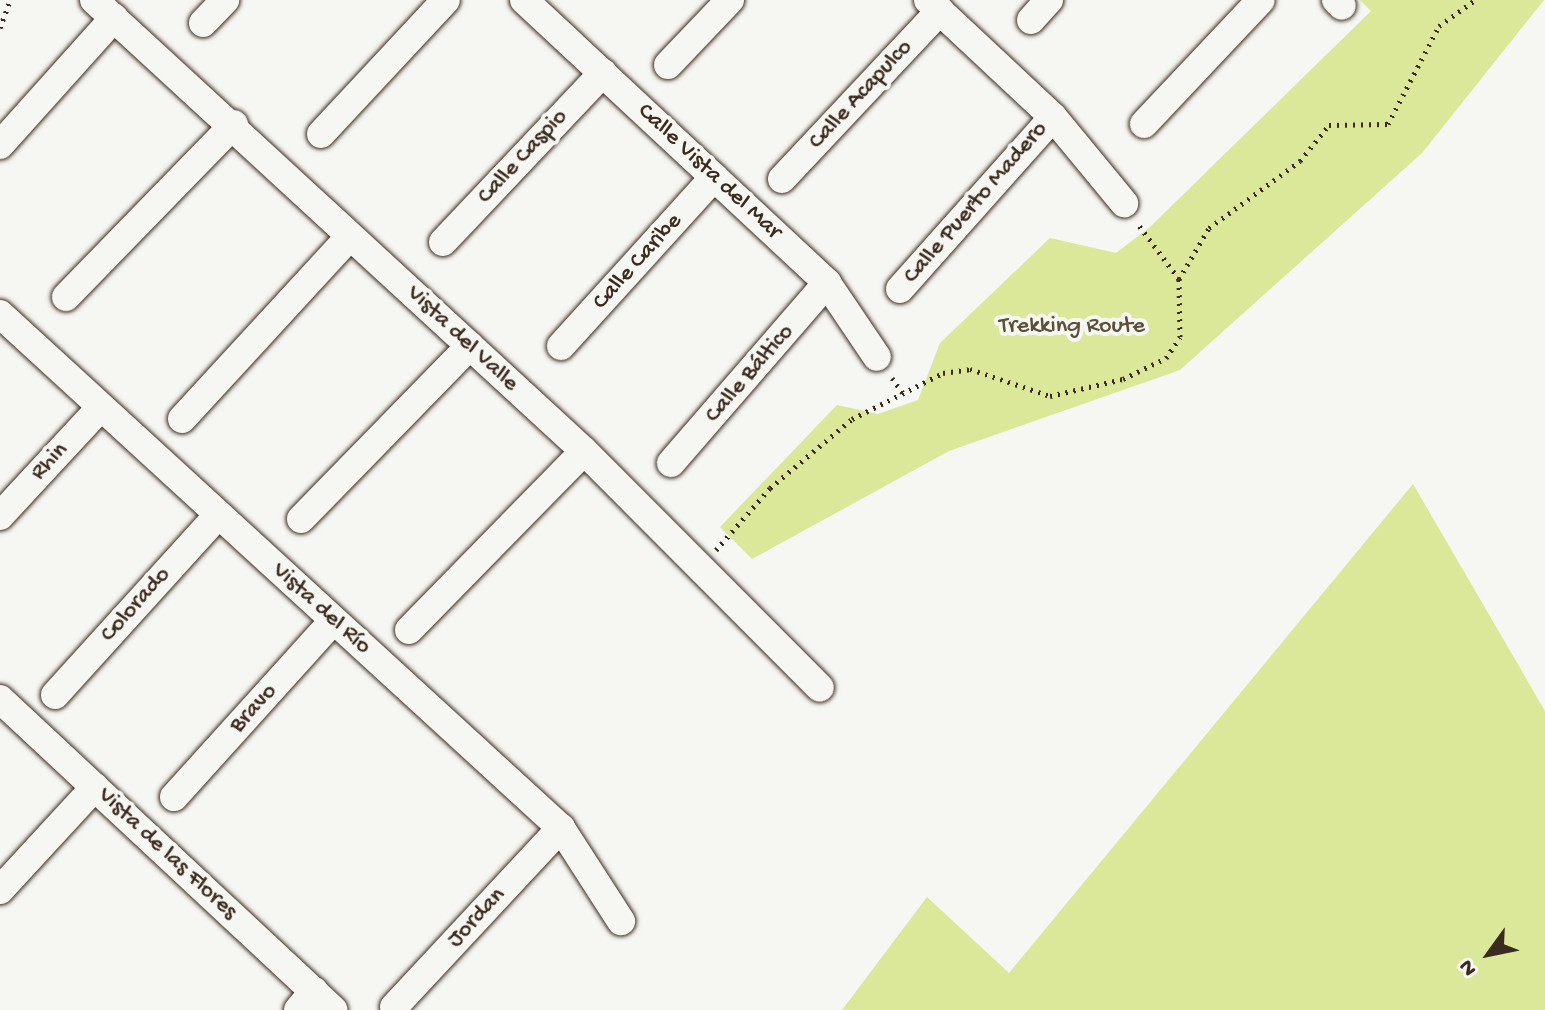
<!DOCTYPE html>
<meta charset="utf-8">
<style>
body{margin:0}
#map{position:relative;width:1545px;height:1010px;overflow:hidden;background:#f6f6f2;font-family:"Gochi Hand",sans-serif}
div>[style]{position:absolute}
.green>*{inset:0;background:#dbe799}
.path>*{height:5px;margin-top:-2.5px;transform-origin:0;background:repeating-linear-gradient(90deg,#3b2a1e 0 2px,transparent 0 8px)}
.roads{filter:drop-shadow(0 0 2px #3b2a1e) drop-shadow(0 0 2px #3b2a1e)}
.street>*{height:28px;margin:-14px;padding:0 14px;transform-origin:14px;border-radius:14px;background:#f6f6f2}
span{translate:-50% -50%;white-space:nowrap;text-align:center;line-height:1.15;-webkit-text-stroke:8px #f6f6f2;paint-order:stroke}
.street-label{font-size:24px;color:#3b2a1e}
.park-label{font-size:24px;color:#5b5037}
.north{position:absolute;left:1449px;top:914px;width:80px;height:80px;-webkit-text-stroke:6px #f6f6f2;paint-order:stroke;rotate:237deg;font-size:22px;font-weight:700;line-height:32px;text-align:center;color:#3b2a1e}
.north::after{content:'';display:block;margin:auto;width:28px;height:36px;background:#3b2a1e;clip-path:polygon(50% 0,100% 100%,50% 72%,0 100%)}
</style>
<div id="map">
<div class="green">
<div style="clip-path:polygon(1360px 0,1544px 0,1422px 153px,1180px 370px,949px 451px,752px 559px,720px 527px,837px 405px,878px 414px,918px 400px,940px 343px,1050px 238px,1116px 253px,1150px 227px,1371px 11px)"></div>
<div style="clip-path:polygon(1413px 484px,1545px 711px,1545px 1010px,842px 1010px,927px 897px,1009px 973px)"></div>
</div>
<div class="path">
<div style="left:0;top:28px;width:30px;rotate:-70deg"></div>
<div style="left:1179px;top:279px;width:59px;rotate:-59.5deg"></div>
<div style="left:1209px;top:228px;width:113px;rotate:-36.4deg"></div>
<div style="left:1300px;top:161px;width:46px;rotate:-51.1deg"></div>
<div style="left:1329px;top:125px;width:59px;rotate:-1deg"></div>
<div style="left:1388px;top:124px;width:110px;rotate:-62.5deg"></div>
<div style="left:1439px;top:26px;width:44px;rotate:-35.8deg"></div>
<div style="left:892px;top:378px;width:19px;rotate:54deg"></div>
<div style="left:716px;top:550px;width:82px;rotate:-48.9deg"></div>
<div style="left:770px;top:488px;width:107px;rotate:-40.1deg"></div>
<div style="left:852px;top:419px;width:102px;rotate:-26.8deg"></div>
<div style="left:943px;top:373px;width:27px;rotate:-8deg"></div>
<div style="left:970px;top:369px;width:84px;rotate:18.6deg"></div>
<div style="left:1050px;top:396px;width:75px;rotate:-13.1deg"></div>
<div style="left:1123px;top:379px;width:48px;rotate:-26deg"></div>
<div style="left:1166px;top:358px;width:25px;rotate:-56deg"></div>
<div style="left:1180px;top:337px;width:58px;rotate:-91deg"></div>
<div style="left:1179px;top:279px;width:69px;rotate:-126.7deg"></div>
</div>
<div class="roads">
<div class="street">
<div style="left:94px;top:0;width:666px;rotate:42.63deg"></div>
<div style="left:584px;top:451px;width:334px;rotate:45.1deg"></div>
<div style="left:524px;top:0;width:415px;rotate:43deg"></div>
<div style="left:827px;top:283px;width:89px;rotate:56deg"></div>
<div style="left:928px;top:0;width:171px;rotate:43.1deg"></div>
<div style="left:1053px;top:117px;width:112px;rotate:50.5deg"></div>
<div style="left:1336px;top:0;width:8px;rotate:45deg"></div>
<div style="left:1031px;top:20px;width:27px;rotate:-48deg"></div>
<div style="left:203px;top:23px;width:32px;rotate:-46deg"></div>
<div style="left:668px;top:65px;width:90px;rotate:-46.4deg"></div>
<div style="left:1144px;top:124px;width:170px;rotate:-46.7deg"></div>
<div style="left:321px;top:134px;width:183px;rotate:-47deg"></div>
<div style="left:0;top:145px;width:171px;rotate:-48.1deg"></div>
<div style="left:782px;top:179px;width:231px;rotate:-46.8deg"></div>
<div style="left:443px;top:242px;width:233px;rotate:-46.6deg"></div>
<div style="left:900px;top:289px;width:230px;rotate:-48.3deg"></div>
<div style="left:66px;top:297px;width:241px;rotate:-45.8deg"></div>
<div style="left:0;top:314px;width:761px;rotate:42.5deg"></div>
<div style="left:561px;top:828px;width:111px;rotate:57.2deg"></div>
<div style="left:561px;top:346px;width:228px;rotate:-47.8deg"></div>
<div style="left:182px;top:419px;width:248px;rotate:-47.4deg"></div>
<div style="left:671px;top:463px;width:238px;rotate:-49.1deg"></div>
<div style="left:0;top:516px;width:147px;rotate:-47.2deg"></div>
<div style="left:301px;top:519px;width:242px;rotate:-45.7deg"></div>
<div style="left:409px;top:630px;width:250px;rotate:-45.6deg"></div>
<div style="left:55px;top:695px;width:243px;rotate:-47.8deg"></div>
<div style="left:0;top:699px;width:456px;rotate:43deg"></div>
<div style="left:174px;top:797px;width:237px;rotate:-47.9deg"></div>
<div style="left:0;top:890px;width:140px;rotate:-47.3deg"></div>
<div style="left:394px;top:1007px;width:245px;rotate:-47deg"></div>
<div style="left:298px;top:1010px;width:25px;rotate:-50deg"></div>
</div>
</div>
<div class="street-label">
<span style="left:861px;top:95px;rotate:-47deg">Calle Acapulco</span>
<span style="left:523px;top:157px;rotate:-47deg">Calle Caspio</span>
<span style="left:709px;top:172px;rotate:43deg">Calle Vista del Mar</span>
<span style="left:976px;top:203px;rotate:-49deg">Calle Puerto Madero</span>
<span style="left:638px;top:262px;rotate:-48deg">Calle Caribe</span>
<span style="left:462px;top:339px;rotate:43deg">Vista del Valle</span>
<span style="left:750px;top:374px;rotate:-49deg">Calle Báltico</span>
<span style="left:50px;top:462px;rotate:-47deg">Rhin</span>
<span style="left:136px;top:605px;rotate:-48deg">Colorado</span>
<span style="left:321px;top:609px;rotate:42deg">Vista del Río</span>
<span style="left:254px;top:709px;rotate:-48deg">Bravo</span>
<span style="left:167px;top:854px;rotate:43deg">Vista de las Flores</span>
<span style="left:477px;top:918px;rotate:-47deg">Jordan</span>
</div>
<div class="park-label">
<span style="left:1072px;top:327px">Trekking Route</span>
</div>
<div class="north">N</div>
</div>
